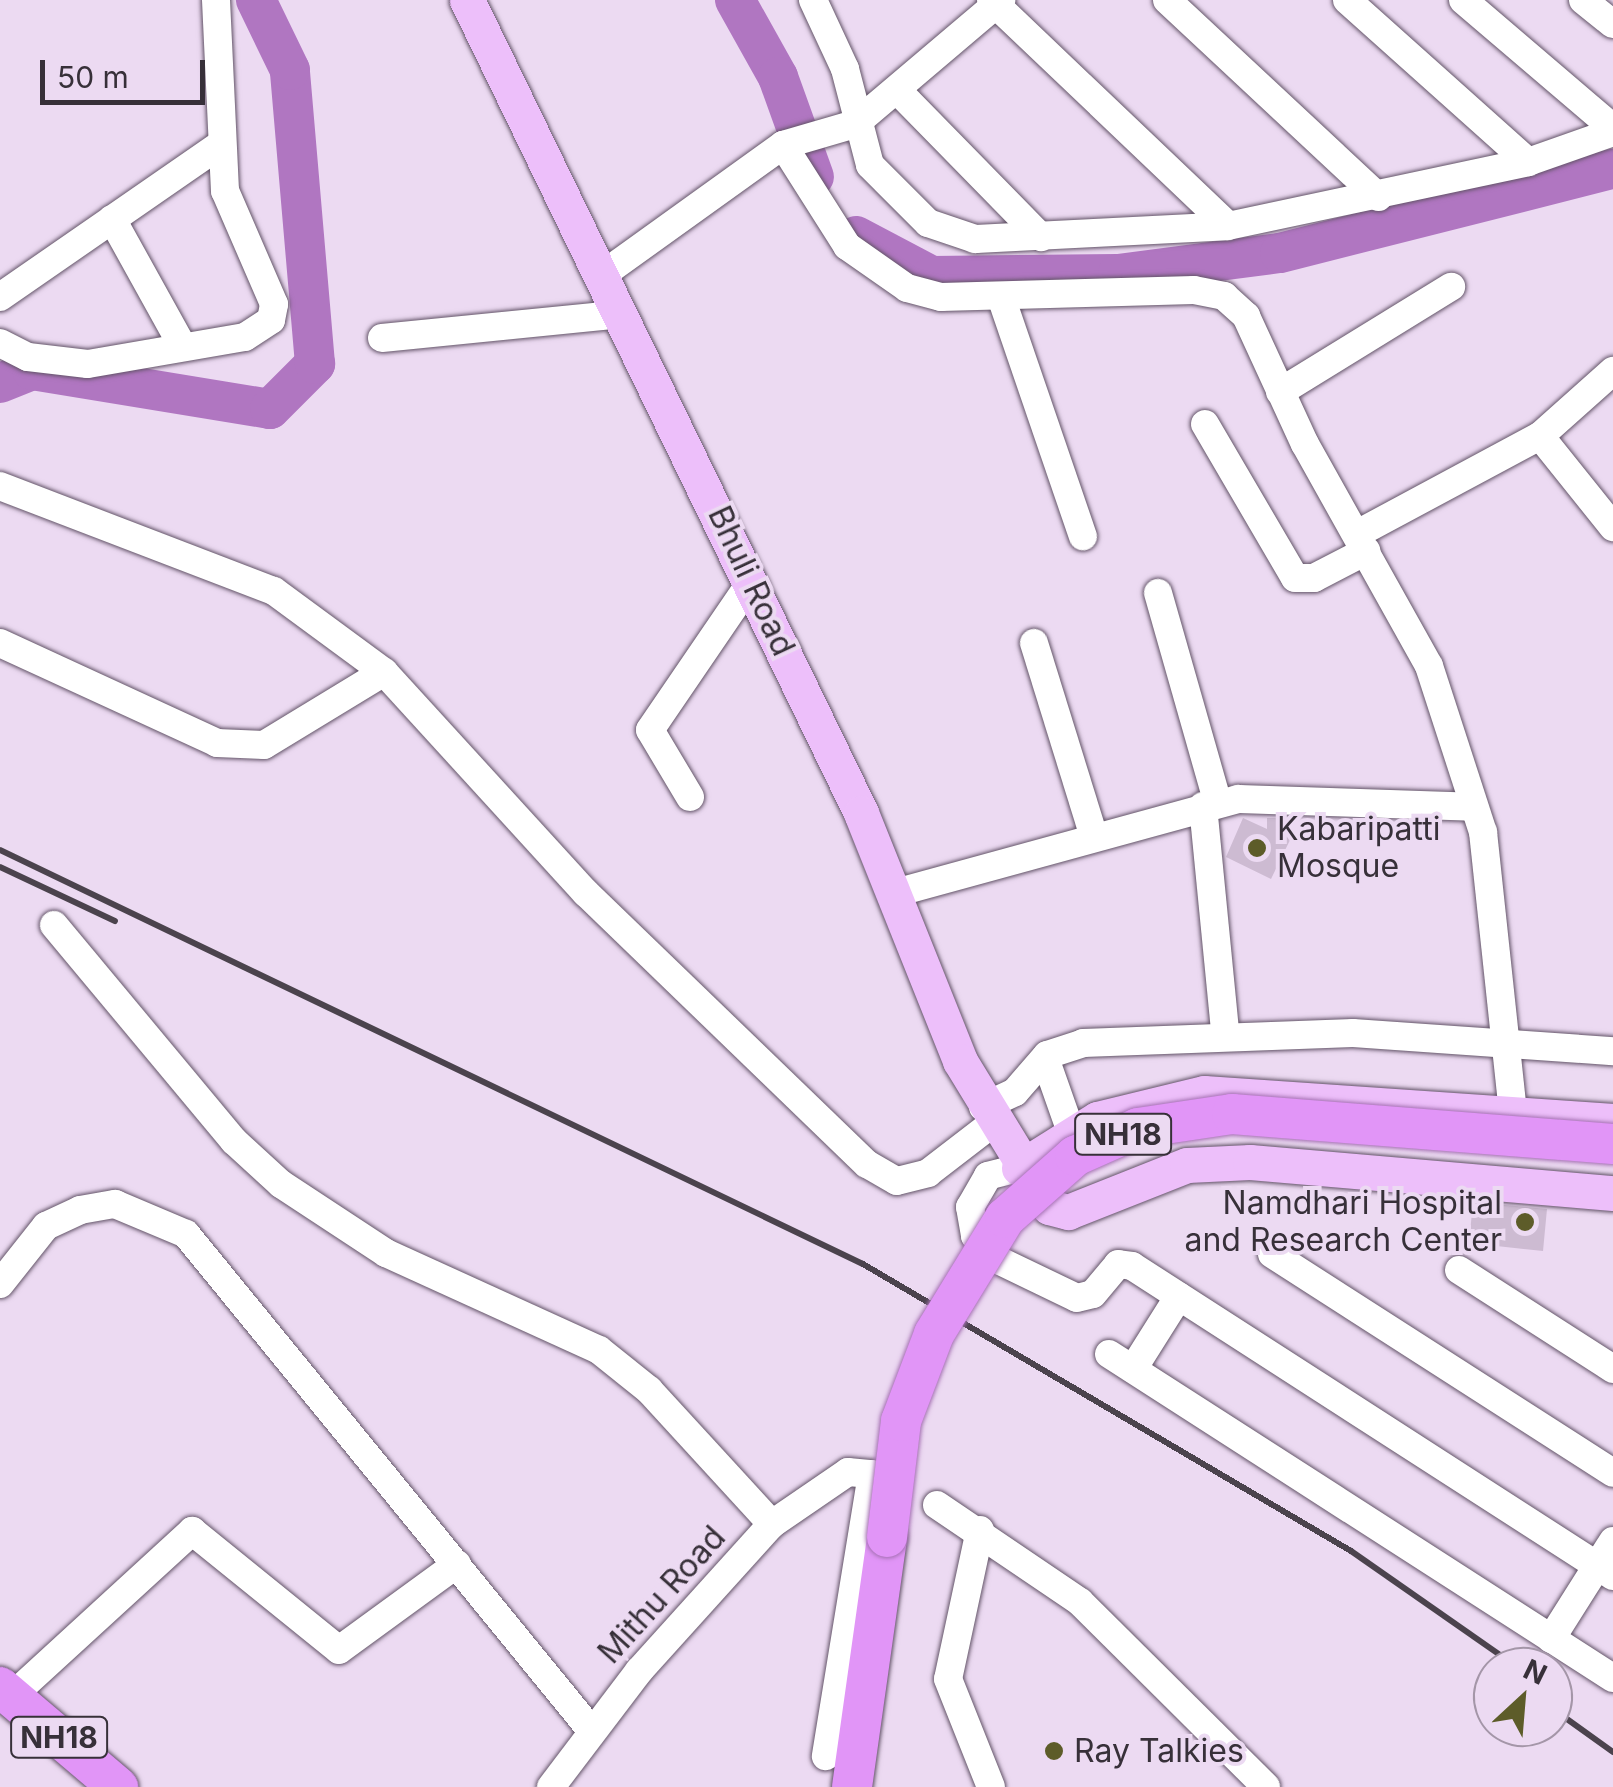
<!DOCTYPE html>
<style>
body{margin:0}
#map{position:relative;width:1613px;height:1787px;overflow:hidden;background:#ecdaf2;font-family:Inter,sans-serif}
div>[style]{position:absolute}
.river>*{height:40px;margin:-20px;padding:0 20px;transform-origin:20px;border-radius:20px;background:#b076c1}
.building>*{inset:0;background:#cdbbd2}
.roads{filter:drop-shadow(0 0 2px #635468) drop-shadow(0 0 2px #635468)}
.minor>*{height:28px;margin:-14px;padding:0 14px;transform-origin:14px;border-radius:14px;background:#fff}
.major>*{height:35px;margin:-17.5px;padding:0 17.5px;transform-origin:17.5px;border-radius:17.5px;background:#edbffa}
.highway>*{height:40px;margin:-20px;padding:0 20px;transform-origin:20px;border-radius:20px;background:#e195f7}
.rail>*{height:6px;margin:-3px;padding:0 3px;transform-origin:3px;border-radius:3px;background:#4b434d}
.bridges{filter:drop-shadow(0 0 2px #a672b4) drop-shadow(0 0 2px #a672b4)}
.highway-bridge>*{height:40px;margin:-20px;padding:0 20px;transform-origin:20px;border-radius:20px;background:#e195f7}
.dots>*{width:28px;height:28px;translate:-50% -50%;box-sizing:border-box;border:5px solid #ecdaf2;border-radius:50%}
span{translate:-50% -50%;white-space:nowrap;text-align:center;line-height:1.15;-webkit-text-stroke:8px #ecdaf2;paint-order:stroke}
.shield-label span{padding:2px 8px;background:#ecdaf2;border:2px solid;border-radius:8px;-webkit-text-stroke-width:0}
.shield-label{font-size:30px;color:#373039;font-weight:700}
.street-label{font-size:32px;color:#373039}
.poi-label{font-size:32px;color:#373039}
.left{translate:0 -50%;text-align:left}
.right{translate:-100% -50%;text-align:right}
.north{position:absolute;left:1473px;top:1647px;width:100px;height:100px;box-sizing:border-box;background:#ecdaf2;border:2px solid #a496a8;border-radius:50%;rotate:26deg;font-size:28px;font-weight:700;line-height:40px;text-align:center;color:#373039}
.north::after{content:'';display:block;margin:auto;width:35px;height:45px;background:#5d5c29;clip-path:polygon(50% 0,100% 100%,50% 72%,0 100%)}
.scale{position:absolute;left:40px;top:60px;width:165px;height:45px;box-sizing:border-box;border:5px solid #373039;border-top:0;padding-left:12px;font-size:30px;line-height:35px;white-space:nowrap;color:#373039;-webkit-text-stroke:8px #ecdaf2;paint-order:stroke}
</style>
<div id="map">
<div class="river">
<div style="left:735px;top:0;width:88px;rotate:60.8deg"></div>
<div style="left:778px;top:77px;width:106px;rotate:70.2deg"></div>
<div style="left:856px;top:236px;width:86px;rotate:27.8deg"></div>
<div style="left:932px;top:276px;width:186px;rotate:-0.6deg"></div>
<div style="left:1118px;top:274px;width:163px;rotate:-7.4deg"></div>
<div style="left:1280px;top:253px;width:343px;rotate:-14.2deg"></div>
<div style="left:0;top:383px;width:35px;rotate:-22deg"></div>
<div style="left:32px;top:370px;width:241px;rotate:9.3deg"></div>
<div style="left:270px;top:409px;width:64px;rotate:-45deg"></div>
<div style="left:315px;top:364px;width:295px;rotate:-94.9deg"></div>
<div style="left:290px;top:70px;width:78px;rotate:-115.9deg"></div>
</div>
<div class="building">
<div style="clip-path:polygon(1243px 818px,1267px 829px,1267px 818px,1282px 818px,1290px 840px,1271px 879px,1226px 857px)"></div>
<div style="clip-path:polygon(1473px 1202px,1547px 1209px,1543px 1251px,1469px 1243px)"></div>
</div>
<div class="roads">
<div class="minor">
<div style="left:813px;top:0;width:76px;rotate:65.1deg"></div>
<div style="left:845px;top:69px;width:99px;rotate:75.4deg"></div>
<div style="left:870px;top:165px;width:82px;rotate:45deg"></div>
<div style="left:928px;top:223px;width:50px;rotate:18.8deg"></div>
<div style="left:975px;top:239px;width:253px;rotate:-2.9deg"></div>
<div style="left:1228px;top:226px;width:307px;rotate:-12deg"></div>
<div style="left:1528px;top:162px;width:90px;rotate:-19.4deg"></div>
<div style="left:991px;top:0;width:327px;rotate:43.6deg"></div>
<div style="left:1167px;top:0;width:289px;rotate:43deg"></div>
<div style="left:1347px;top:0;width:243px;rotate:41.8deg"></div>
<div style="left:1463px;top:0;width:197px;rotate:40.5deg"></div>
<div style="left:1583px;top:0;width:38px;rotate:39deg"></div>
<div style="left:897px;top:90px;width:206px;rotate:45.6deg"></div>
<div style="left:783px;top:145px;width:120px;rotate:57.6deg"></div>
<div style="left:847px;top:246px;width:73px;rotate:35deg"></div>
<div style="left:907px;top:288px;width:35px;rotate:15deg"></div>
<div style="left:941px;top:297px;width:253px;rotate:-1.6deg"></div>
<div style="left:1194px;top:290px;width:31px;rotate:11deg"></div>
<div style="left:1224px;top:296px;width:30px;rotate:42deg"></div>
<div style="left:1246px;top:316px;width:141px;rotate:65.3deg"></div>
<div style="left:1305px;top:444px;width:254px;rotate:60.8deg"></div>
<div style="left:1429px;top:666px;width:175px;rotate:72deg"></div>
<div style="left:1483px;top:832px;width:283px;rotate:83.9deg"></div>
<div style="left:112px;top:219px;width:146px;rotate:61deg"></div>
<div style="left:602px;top:275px;width:223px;rotate:-35.7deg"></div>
<div style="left:783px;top:145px;width:75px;rotate:-16.3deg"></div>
<div style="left:855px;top:124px;width:192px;rotate:-40.3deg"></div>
<div style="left:0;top:297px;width:265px;rotate:-34.7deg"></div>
<div style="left:1001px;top:297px;width:253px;rotate:71.1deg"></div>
<div style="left:382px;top:338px;width:241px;rotate:-5.7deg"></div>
<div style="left:0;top:343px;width:31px;rotate:27deg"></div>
<div style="left:28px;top:357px;width:60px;rotate:6.7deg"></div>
<div style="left:88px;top:364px;width:159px;rotate:-9.8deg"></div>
<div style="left:245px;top:337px;width:31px;rotate:-33deg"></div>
<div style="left:271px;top:320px;width:16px;rotate:-79deg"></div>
<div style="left:274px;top:304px;width:123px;rotate:-113.4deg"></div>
<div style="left:225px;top:191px;width:191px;rotate:-92.7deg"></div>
<div style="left:1280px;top:392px;width:201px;rotate:-31.6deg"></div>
<div style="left:1205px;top:424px;width:178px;rotate:59.7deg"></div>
<div style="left:1295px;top:578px;width:19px"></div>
<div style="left:1314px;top:578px;width:59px;rotate:-27.4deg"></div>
<div style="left:1540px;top:436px;width:117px;rotate:51.3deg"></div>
<div style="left:0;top:486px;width:293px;rotate:21deg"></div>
<div style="left:274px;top:591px;width:137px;rotate:36.4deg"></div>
<div style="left:1357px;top:534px;width:208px;rotate:-28.2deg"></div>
<div style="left:1540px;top:436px;width:98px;rotate:-41.7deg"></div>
<div style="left:1158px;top:593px;width:218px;rotate:74.1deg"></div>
<div style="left:0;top:643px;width:239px;rotate:24.7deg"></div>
<div style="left:217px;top:743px;width:47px;rotate:2.4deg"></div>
<div style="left:264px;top:745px;width:140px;rotate:-31.3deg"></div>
<div style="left:384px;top:672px;width:299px;rotate:47.6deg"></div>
<div style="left:586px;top:893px;width:390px;rotate:44deg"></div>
<div style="left:867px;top:1164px;width:34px;rotate:30deg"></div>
<div style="left:897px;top:1181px;width:32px;rotate:-14deg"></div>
<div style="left:928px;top:1173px;width:82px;rotate:-37.6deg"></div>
<div style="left:1034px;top:643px;width:203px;rotate:72.8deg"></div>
<div style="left:690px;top:797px;width:78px;rotate:-120.8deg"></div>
<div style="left:650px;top:730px;width:179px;rotate:-55.7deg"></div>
<div style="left:1203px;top:806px;width:227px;rotate:84.4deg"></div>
<div style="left:895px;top:893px;width:356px;rotate:-15.3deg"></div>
<div style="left:1238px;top:799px;width:236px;rotate:1.9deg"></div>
<div style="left:54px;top:925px;width:281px;rotate:50.2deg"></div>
<div style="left:234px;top:1141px;width:64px;rotate:42.5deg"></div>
<div style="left:281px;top:1184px;width:126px;rotate:33.3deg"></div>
<div style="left:386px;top:1253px;width:234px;rotate:24.5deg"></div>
<div style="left:599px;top:1350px;width:64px;rotate:38.7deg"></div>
<div style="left:649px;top:1390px;width:182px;rotate:47.5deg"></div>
<div style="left:1045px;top:1058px;width:78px;rotate:70.6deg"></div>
<div style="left:983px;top:1107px;width:35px;rotate:-25deg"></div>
<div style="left:1015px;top:1092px;width:49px;rotate:-49.1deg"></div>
<div style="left:1047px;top:1055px;width:38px;rotate:-18deg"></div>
<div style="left:1083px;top:1043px;width:270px;rotate:-2.1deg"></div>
<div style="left:1353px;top:1033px;width:261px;rotate:4deg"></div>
<div style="left:1019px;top:1168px;width:32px;rotate:166deg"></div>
<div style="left:988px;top:1176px;width:36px;rotate:120deg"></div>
<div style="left:970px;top:1207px;width:29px;rotate:80deg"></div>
<div style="left:975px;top:1236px;width:35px;rotate:45deg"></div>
<div style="left:1000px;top:1261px;width:85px;rotate:25.7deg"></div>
<div style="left:1077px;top:1298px;width:16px;rotate:-14deg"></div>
<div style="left:1093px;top:1294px;width:39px;rotate:-50deg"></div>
<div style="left:1118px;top:1264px;width:14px;rotate:8deg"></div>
<div style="left:1132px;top:1266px;width:572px;rotate:32.8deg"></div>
<div style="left:1272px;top:1254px;width:405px;rotate:32.7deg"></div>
<div style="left:1459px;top:1270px;width:183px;rotate:32.7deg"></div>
<div style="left:0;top:1284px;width:74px;rotate:-51.6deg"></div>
<div style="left:46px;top:1226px;width:38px;rotate:-25deg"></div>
<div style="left:80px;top:1210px;width:36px;rotate:-10deg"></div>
<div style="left:115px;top:1204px;width:77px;rotate:22.9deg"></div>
<div style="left:186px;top:1234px;width:640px;rotate:50.77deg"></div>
<div style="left:1109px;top:1354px;width:599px;rotate:32.74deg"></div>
<div style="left:1133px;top:1369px;width:86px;rotate:-57.8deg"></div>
<div style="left:937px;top:1505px;width:173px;rotate:34.1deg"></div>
<div style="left:1080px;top:1602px;width:262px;rotate:44.8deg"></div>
<div style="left:980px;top:1530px;width:152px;rotate:102.1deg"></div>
<div style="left:948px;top:1679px;width:116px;rotate:68.3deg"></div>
<div style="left:1551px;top:1639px;width:116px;rotate:-57.7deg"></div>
<div style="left:11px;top:1697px;width:246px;rotate:-42.5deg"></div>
<div style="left:192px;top:1531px;width:189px;rotate:39deg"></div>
<div style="left:339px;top:1650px;width:146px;rotate:-36.1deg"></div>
<div style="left:551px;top:1787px;width:146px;rotate:-52.8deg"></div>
<div style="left:639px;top:1671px;width:198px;rotate:-47.9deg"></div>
<div style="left:772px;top:1524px;width:92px;rotate:-34.4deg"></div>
<div style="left:848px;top:1472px;width:24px;rotate:5deg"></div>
<div style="left:872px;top:1474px;width:286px;rotate:99.3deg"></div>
</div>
<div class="major">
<div style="left:467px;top:0;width:903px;rotate:64.14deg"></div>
<div style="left:861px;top:813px;width:267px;rotate:68.2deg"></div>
<div style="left:960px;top:1061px;width:171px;rotate:58.6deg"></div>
<div style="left:1049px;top:1207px;width:20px;rotate:15deg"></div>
<div style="left:1068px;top:1212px;width:128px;rotate:-21.6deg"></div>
<div style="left:1187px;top:1165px;width:63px;rotate:-2.7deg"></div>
<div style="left:1250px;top:1162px;width:364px;rotate:4.9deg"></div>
<div style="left:1019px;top:1168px;width:92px;rotate:-32.1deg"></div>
<div style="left:1097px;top:1119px;width:110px;rotate:-13.7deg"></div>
<div style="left:1204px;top:1093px;width:410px;rotate:3.9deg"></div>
</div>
<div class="highway">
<div style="left:0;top:1687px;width:155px;rotate:40.3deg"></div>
<div style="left:852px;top:1787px;width:252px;rotate:-82deg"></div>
</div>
</div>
<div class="rail">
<div style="left:0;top:850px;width:957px;rotate:25.63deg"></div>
<div style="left:863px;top:1264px;width:566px;rotate:30.46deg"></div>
<div style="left:1351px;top:1551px;width:203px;rotate:34.9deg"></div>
<div style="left:0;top:867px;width:127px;rotate:25.2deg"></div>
<div style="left:1553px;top:1709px;width:74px;rotate:35.6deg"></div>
</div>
<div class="bridges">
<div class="highway-bridge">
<div style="left:887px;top:1537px;width:117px;rotate:-83.1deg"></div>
<div style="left:901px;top:1421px;width:93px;rotate:-69.2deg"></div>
<div style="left:934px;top:1334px;width:136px;rotate:-58.5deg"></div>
<div style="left:1005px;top:1218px;width:94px;rotate:-41.5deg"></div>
<div style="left:1075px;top:1156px;width:69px;rotate:-24deg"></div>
<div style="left:1138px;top:1128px;width:95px;rotate:-8.5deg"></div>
<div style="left:1232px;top:1114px;width:382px;rotate:4.5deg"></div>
</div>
</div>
<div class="dots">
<div style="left:1257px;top:848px;background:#5d5c29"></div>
<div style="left:1525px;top:1222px;background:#5d5c29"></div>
<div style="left:1054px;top:1751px;background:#5d5c29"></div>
</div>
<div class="shield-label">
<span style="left:1123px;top:1134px">NH18</span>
<span style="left:59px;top:1737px">NH18</span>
</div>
<div class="street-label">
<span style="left:751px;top:581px;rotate:65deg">Bhuli Road</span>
<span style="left:662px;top:1595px;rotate:-48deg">Mithu Road</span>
</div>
<div class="poi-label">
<span class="left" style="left:1277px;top:848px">Kabaripatti<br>Mosque</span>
<span class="right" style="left:1502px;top:1222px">Namdhari Hospital<br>and Research Center</span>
<span class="left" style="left:1074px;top:1751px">Ray Talkies</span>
</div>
<div class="north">N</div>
<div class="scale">50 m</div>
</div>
